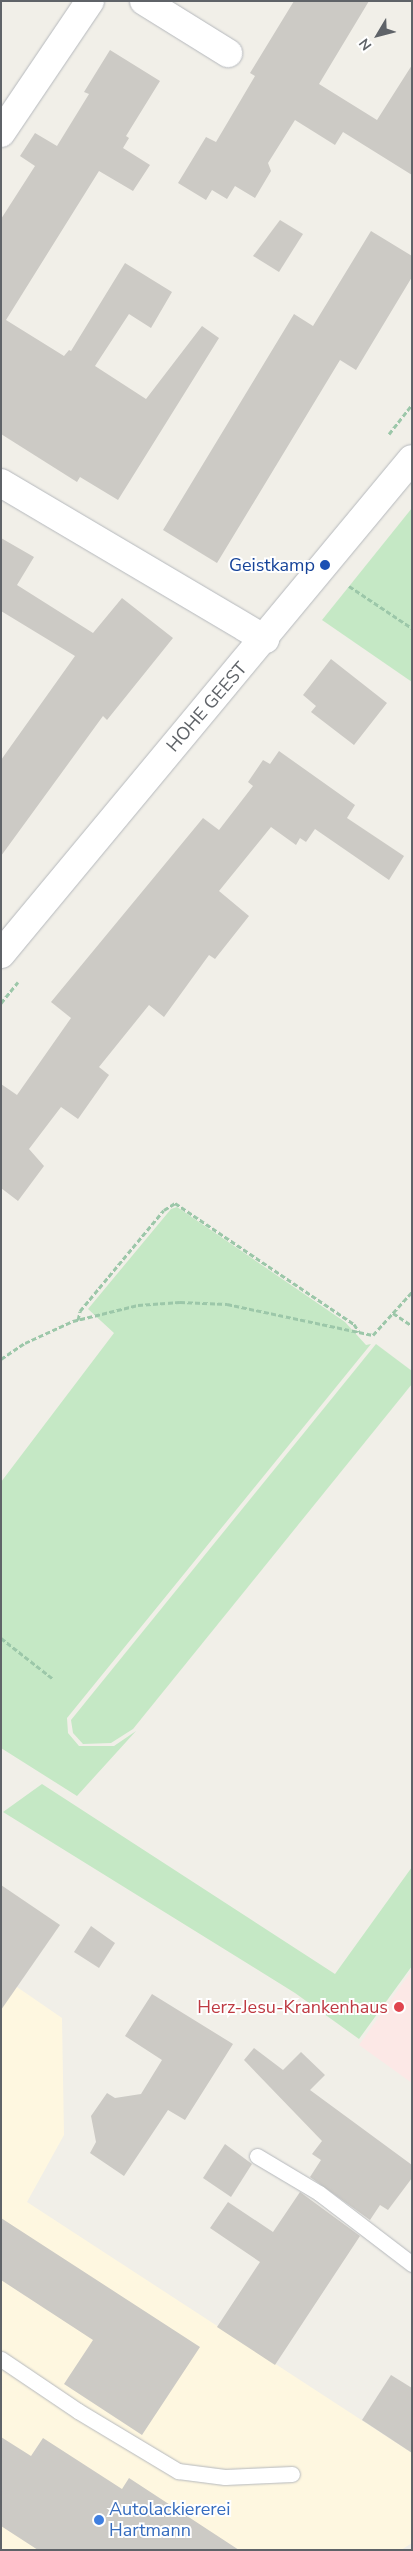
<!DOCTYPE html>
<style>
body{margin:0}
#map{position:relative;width:413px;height:2551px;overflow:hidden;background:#f1efe8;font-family:"Nunito Sans",sans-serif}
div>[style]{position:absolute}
.commercial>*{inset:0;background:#fef7e0}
.medical>*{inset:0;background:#fce8e6}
.green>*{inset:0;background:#c5e8c5}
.building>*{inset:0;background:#cccac5}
.path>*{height:3px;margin-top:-1.5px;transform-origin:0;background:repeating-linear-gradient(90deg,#9cc7a9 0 5px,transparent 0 7.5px)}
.roads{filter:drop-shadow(0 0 1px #b5b8bc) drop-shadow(0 0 1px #b5b8bc)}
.lane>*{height:15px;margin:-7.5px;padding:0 7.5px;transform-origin:7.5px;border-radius:7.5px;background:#fff}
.street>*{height:28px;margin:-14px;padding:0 14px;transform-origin:14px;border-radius:14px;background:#fff}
.secondary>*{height:28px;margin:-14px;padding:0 14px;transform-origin:14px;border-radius:14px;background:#fff}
.dots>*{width:14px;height:14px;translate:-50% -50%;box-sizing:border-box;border:2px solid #fff;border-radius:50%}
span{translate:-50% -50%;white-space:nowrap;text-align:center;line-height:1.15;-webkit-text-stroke:4px #fff;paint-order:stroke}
.transit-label{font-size:18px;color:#164399}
.right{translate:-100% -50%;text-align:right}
.street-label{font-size:18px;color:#5f6368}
.health-label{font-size:18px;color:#be3a42}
.shop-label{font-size:18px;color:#366cbe}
.left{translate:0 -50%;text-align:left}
.frame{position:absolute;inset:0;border:2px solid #5f6368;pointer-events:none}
.north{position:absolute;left:353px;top:10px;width:50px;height:50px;-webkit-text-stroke:4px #fff;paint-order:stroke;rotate:233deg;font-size:14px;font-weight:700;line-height:20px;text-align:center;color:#5f6368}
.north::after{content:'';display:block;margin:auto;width:18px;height:22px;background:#5f6368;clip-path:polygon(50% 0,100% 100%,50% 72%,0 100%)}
</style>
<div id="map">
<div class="commercial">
<div style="clip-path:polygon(1px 1976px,62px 2018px,64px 2135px,27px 2202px,412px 2453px,412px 2543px,401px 2550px,1px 2550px)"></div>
</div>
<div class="medical">
<div style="clip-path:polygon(412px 1970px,412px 2083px,359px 2045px)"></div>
</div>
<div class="green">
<div style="clip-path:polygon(412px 508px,412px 682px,322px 620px)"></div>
<div style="clip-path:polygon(177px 1207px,345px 1322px,366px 1345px,371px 1344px,67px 1718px,68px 1733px,79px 1746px,114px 1746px,136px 1731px,77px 1796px,1px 1748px,1px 1482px,114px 1333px,88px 1309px,171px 1209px)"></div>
<div style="clip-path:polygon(376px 1344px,412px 1371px,412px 1384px,133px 1729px,111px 1743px,83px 1744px,73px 1733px,71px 1720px)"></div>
<div style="clip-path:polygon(42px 1784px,335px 1974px,412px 1867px,412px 1966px,359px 2039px,295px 1993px,3px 1812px)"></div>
</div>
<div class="building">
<div style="clip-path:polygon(294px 1px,369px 1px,319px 84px,377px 120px,412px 65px,412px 175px,343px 132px,335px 145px,295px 120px,268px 163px,271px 171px,255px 198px,235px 186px,227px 199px,212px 190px,206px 200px,178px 183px,206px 137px,216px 142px,255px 76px,250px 73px)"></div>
<div style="clip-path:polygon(110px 50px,160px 81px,126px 136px,129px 138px,123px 148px,150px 165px,133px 191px,99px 171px,6px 320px,64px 356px,69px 350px,71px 351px,125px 263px,172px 292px,151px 328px,129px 314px,95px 366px,146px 399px,202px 326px,219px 338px,118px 500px,80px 477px,77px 482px,1px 434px,1px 219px,35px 166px,20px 156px,35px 133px,57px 146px,89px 94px,84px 92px)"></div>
<div style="clip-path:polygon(280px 220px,303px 234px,279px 272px,253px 256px)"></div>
<div style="clip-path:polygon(371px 231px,412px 256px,412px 277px,356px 370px,340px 360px,217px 563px,163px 530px,294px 314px,313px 326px)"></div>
<div style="clip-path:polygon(1px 538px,34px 557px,17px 585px,93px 633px,122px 598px,173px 638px,107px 720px,103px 716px,1px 856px,1px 760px,75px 656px,1px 611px)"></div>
<div style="clip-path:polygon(331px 659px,387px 703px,354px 745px,311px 712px,316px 706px,303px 695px)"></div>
<div style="clip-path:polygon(279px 751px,355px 805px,347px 818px,404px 856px,389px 880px,315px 829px,306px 842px,300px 838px,296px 845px,271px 827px,219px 891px,249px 916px,215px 959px,209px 955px,164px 1017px,149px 1005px,99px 1067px,109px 1075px,78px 1119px,61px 1107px,29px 1149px,44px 1166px,18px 1201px,1px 1188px,1px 1084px,17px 1095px,71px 1018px,51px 1002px,203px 818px,219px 830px,253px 786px,248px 782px,263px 760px,270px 764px)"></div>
<div style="clip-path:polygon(1px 1885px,60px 1925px,1px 2010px)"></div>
<div style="clip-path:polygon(91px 1926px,115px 1943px,99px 1968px,74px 1952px)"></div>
<div style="clip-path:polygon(152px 1994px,233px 2044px,185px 2120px,168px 2110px,124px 2176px,90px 2153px,96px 2142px,91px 2116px,107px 2093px,115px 2098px,141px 2094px,162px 2060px,125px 2036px)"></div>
<div style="clip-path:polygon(254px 2048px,283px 2070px,301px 2052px,325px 2075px,310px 2090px,412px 2165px,412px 2178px,388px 2210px,380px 2205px,370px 2220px,310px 2177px,321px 2160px,312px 2154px,322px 2141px,244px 2060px)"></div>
<div style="clip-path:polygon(225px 2144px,252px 2164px,231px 2197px,203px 2178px)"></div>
<div style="clip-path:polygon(300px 2192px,360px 2236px,275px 2365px,217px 2327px,260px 2262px,210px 2228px,228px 2202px,273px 2232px)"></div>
<div style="clip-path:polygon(1px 2218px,200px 2347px,142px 2435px,64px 2384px,93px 2340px,1px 2280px)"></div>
<div style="clip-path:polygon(391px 2375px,412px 2388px,412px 2453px,362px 2420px)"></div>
<div style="clip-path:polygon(1px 2437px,31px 2456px,43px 2438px,122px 2489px,129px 2478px,239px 2550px,38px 2550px,1px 2526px)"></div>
</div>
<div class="path">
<div style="left:389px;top:434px;width:37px;rotate:-52deg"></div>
<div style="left:349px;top:586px;width:76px;rotate:33.7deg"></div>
<div style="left:1px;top:1003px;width:27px;rotate:-51deg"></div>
<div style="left:393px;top:1313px;width:23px;rotate:34deg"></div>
<div style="left:78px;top:1320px;width:9px;rotate:-77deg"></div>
<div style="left:80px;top:1311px;width:131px;rotate:-50.3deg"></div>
<div style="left:164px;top:1210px;width:13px;rotate:-32deg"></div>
<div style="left:175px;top:1203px;width:216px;rotate:34.1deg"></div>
<div style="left:354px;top:1324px;width:9px;rotate:58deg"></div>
<div style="left:1px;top:1359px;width:29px;rotate:-34deg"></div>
<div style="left:25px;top:1343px;width:53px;rotate:-24.6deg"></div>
<div style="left:73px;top:1321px;width:67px;rotate:-13.8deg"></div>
<div style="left:138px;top:1305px;width:42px;rotate:-4.1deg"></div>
<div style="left:180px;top:1302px;width:47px;rotate:2.4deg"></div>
<div style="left:227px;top:1304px;width:149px;rotate:12deg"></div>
<div style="left:373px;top:1335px;width:58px;rotate:-47.8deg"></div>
<div style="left:1px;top:1638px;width:65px;rotate:38.1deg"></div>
</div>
<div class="roads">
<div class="lane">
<div style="left:257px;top:2156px;width:72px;rotate:30.8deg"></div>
<div style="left:319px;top:2193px;width:117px;rotate:37.4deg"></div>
<div style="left:1px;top:2359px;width:93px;rotate:34deg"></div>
<div style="left:78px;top:2411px;width:117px;rotate:31deg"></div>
<div style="left:178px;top:2471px;width:47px;rotate:7.3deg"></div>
<div style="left:225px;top:2477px;width:67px;rotate:-2.6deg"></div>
</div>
<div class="street">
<div style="left:144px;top:1px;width:99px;rotate:31.8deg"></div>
<div style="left:1px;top:133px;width:159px;rotate:-56deg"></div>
<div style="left:1px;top:483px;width:307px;rotate:30.6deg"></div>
</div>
<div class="secondary">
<div style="left:1px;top:954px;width:643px;rotate:-50.3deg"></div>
</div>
</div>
<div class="dots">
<div style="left:325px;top:565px;background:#1a4fb4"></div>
<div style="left:399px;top:2007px;background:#e0444e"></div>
<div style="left:99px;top:2520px;background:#3f7fe0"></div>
</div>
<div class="transit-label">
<span class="right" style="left:315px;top:565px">Geistkamp</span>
</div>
<div class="street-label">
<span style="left:207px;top:707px;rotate:-49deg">HOHE GEEST</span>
</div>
<div class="health-label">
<span class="right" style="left:388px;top:2007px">Herz-Jesu-Krankenhaus</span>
</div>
<div class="shop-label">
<span class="left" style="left:109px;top:2520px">Autolackiererei<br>Hartmann</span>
</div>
<div class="frame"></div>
<div class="north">N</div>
</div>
